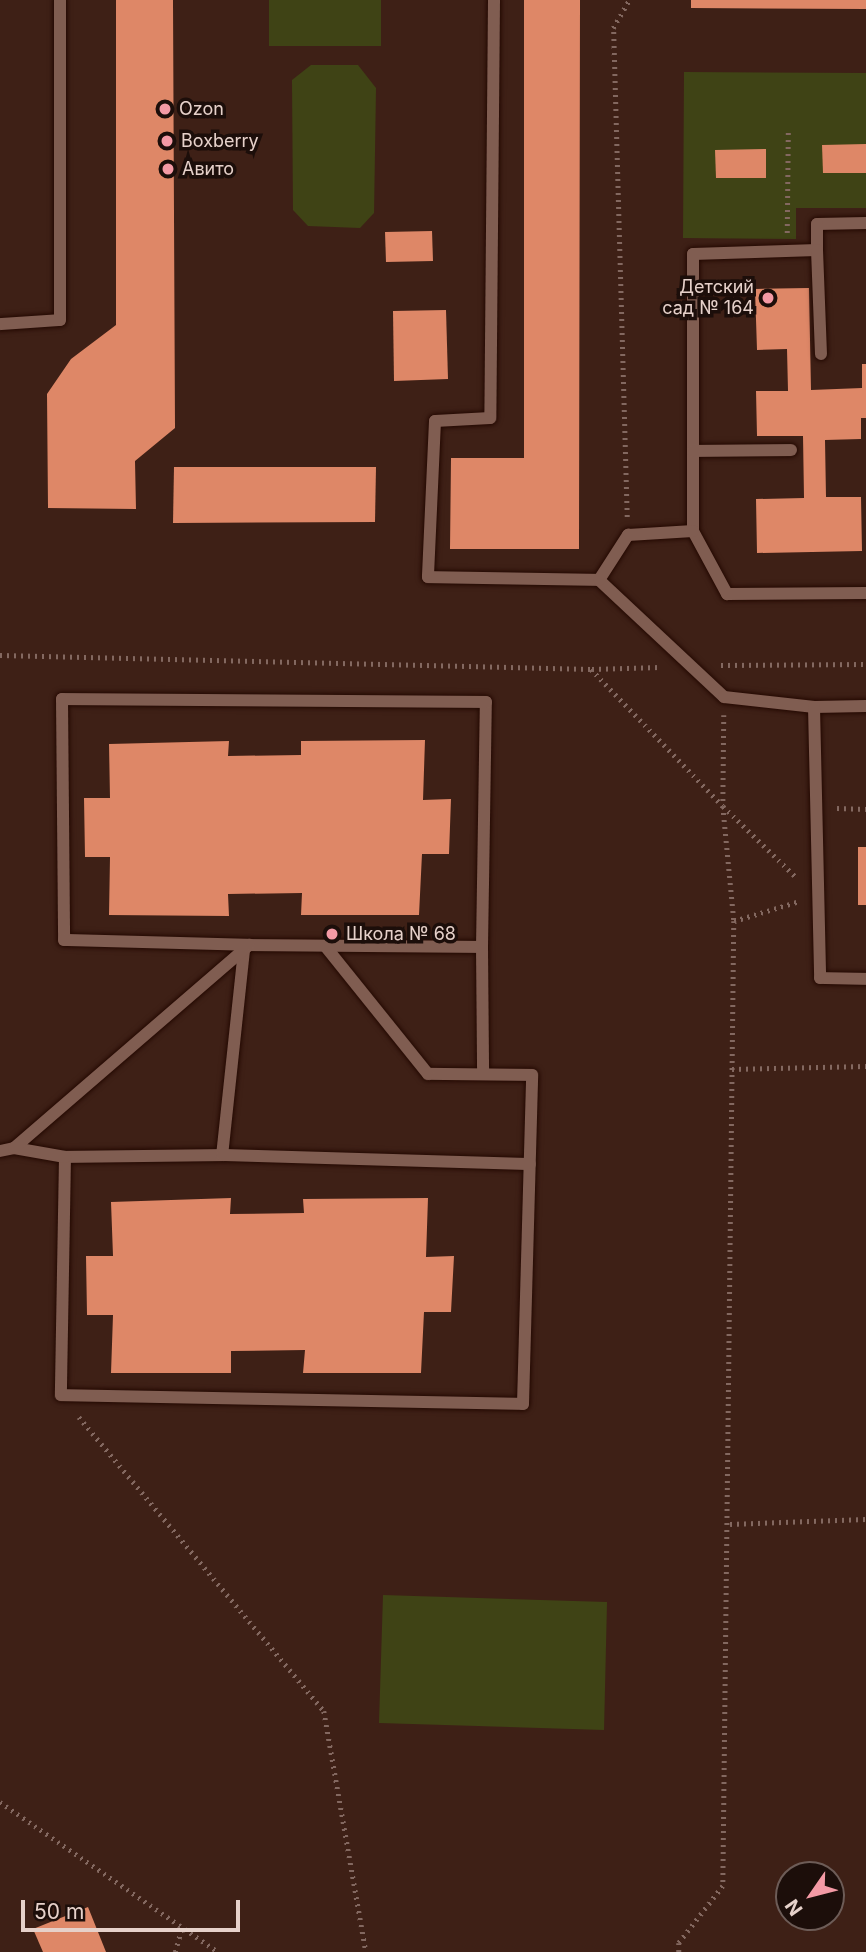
<!DOCTYPE html>
<meta charset="utf-8">
<style>
body{margin:0}
#map{position:relative;width:866px;height:1952px;overflow:hidden;background:#3e2016;font-family:Inter,sans-serif}
div>[style]{position:absolute}
.green>*{inset:0;background:#3f4315}
.building>*{inset:0;background:#de8767}
.path>*{height:4.5px;margin-top:-2.25px;transform-origin:0;background:repeating-linear-gradient(90deg,#836860 0 2px,transparent 0 7px)}
.roads{filter:drop-shadow(0 0 2px #240902) drop-shadow(0 0 2px #240902)}
.service>*{height:12px;margin:-6px;padding:0 6px;transform-origin:6px;border-radius:6px;background:#805d51}
.dots>*{width:19px;height:19px;translate:-50% -50%;box-sizing:border-box;border:4px solid #1c0e0a;border-radius:50%}
span{translate:-50% -50%;white-space:nowrap;text-align:center;line-height:1.15;-webkit-text-stroke:7px #1c0e0a;paint-order:stroke}
.poi-label{font-size:18px;color:#e6d1ca}
.left{translate:0 -50%;text-align:left}
.right{translate:-100% -50%;text-align:right}
.north{position:absolute;left:775px;top:1861px;width:70px;height:70px;box-sizing:border-box;background:#1c0e0a;border:2px solid #6d5c57;border-radius:50%;rotate:235deg;font-size:19px;font-weight:700;line-height:28px;text-align:center;color:#e6d1ca}
.north::after{content:'';display:block;margin:auto;width:24px;height:32px;background:#f49aa5;clip-path:polygon(50% 0,100% 100%,50% 72%,0 100%)}
.scale{position:absolute;left:21px;top:1900px;width:219px;height:32px;box-sizing:border-box;border:4px solid #e6d1ca;border-top:0;padding-left:9px;font-size:21px;line-height:24px;white-space:nowrap;color:#e6d1ca;-webkit-text-stroke:5px #1c0e0a;paint-order:stroke}
</style>
<div id="map">
<div class="green">
<div style="clip-path:polygon(269px 0,381px 0,381px 46px,269px 46px)"></div>
<div style="clip-path:polygon(311px 65px,358px 65px,376px 88px,374px 213px,360px 228px,308px 226px,293px 210px,292px 80px)"></div>
<div style="clip-path:polygon(684px 72px,866px 73px,866px 208px,796px 208px,796px 239px,683px 238px)"></div>
<div style="clip-path:polygon(383px 1595px,607px 1602px,604px 1730px,379px 1723px)"></div>
</div>
<div class="building">
<div style="clip-path:polygon(116px 0,173px 0,175px 428px,135px 461px,136px 509px,48px 508px,47px 394px,71px 359px,116px 325px)"></div>
<div style="clip-path:polygon(524px 0,580px 0,579px 549px,450px 549px,451px 458px,524px 458px)"></div>
<div style="clip-path:polygon(691px 0,866px 0,866px 9px,691px 8px)"></div>
<div style="clip-path:polygon(866px 144px,866px 173px,823px 173px,822px 145px)"></div>
<div style="clip-path:polygon(766px 149px,766px 178px,716px 178px,715px 150px)"></div>
<div style="clip-path:polygon(432px 231px,433px 261px,386px 262px,385px 232px)"></div>
<div style="clip-path:polygon(809px 288px,811px 390px,862px 388px,862px 364px,866px 364px,866px 418px,861px 418px,861px 439px,825px 440px,826px 497px,861px 497px,862px 551px,757px 553px,756px 499px,804px 498px,803px 436px,757px 436px,756px 391px,788px 391px,787px 349px,757px 350px,755px 289px)"></div>
<div style="clip-path:polygon(446px 310px,448px 379px,394px 381px,393px 311px)"></div>
<div style="clip-path:polygon(174px 467px,376px 467px,375px 522px,173px 523px)"></div>
<div style="clip-path:polygon(425px 740px,423px 800px,451px 799px,449px 854px,422px 854px,419px 915px,301px 915px,302px 893px,228px 894px,229px 916px,109px 915px,110px 857px,85px 857px,84px 798px,110px 798px,109px 744px,229px 741px,228px 756px,301px 755px,301px 741px)"></div>
<div style="clip-path:polygon(858px 847px,866px 847px,866px 905px,858px 905px)"></div>
<div style="clip-path:polygon(231px 1198px,230px 1214px,304px 1213px,303px 1199px,428px 1198px,426px 1257px,454px 1256px,451px 1312px,424px 1312px,421px 1373px,303px 1373px,305px 1350px,231px 1351px,231px 1373px,111px 1373px,113px 1315px,87px 1315px,86px 1256px,113px 1256px,111px 1202px)"></div>
<div style="clip-path:polygon(88px 1907px,106px 1952px,43px 1952px,33px 1929px)"></div>
</div>
<div class="path">
<div style="left:787px;top:233px;width:104px;rotate:-89.4deg"></div>
<div style="left:627px;top:517px;width:489px;rotate:-91.6deg"></div>
<div style="left:613px;top:28px;width:32px;rotate:-60deg"></div>
<div style="left:0;top:655px;width:591px;rotate:1.36deg"></div>
<div style="left:591px;top:669px;width:190px;rotate:46.1deg"></div>
<div style="left:723px;top:806px;width:116px;rotate:84.5deg"></div>
<div style="left:734px;top:921px;width:965px;rotate:90.65deg"></div>
<div style="left:723px;top:1886px;width:72px;rotate:127.7deg"></div>
<div style="left:679px;top:1943px;width:9px;rotate:90deg"></div>
<div style="left:721px;top:665px;width:145px;rotate:-0.4deg"></div>
<div style="left:592px;top:669px;width:68px;rotate:-1.7deg"></div>
<div style="left:724px;top:715px;width:91px;rotate:90.6deg"></div>
<div style="left:723px;top:806px;width:103px;rotate:44.2deg"></div>
<div style="left:837px;top:808px;width:29px;rotate:2deg"></div>
<div style="left:734px;top:921px;width:69px;rotate:-16.9deg"></div>
<div style="left:732px;top:1069px;width:134px;rotate:-1.3deg"></div>
<div style="left:79px;top:1417px;width:383px;rotate:50.2deg"></div>
<div style="left:324px;top:1711px;width:245px;rotate:80.1deg"></div>
<div style="left:730px;top:1524px;width:136px;rotate:-2.1deg"></div>
<div style="left:0;top:1802px;width:265px;rotate:34.5deg"></div>
<div style="left:175px;top:1952px;width:26px;rotate:-74deg"></div>
</div>
<div class="roads">
<div class="service">
<div style="left:494px;top:0;width:418px;rotate:90.5deg"></div>
<div style="left:490px;top:418px;width:55px;rotate:176.9deg"></div>
<div style="left:435px;top:421px;width:156px;rotate:92.6deg"></div>
<div style="left:428px;top:577px;width:171px;rotate:1deg"></div>
<div style="left:599px;top:580px;width:171px;rotate:43.1deg"></div>
<div style="left:724px;top:697px;width:91px;rotate:6.3deg"></div>
<div style="left:814px;top:707px;width:52px;rotate:-1.1deg"></div>
<div style="left:866px;top:223px;width:49px;rotate:178.8deg"></div>
<div style="left:817px;top:224px;width:26px;rotate:90deg"></div>
<div style="left:817px;top:250px;width:124px;rotate:178.2deg"></div>
<div style="left:693px;top:254px;width:277px;rotate:90deg"></div>
<div style="left:693px;top:531px;width:72px;rotate:61.6deg"></div>
<div style="left:727px;top:594px;width:139px;rotate:-0.4deg"></div>
<div style="left:817px;top:250px;width:104px;rotate:87.8deg"></div>
<div style="left:0;top:324px;width:60px;rotate:-3.8deg"></div>
<div style="left:60px;top:320px;width:320px;rotate:-90deg"></div>
<div style="left:693px;top:451px;width:98px;rotate:-0.6deg"></div>
<div style="left:599px;top:580px;width:54px;rotate:-57.2deg"></div>
<div style="left:628px;top:535px;width:65px;rotate:-3.5deg"></div>
<div style="left:814px;top:707px;width:271px;rotate:88.7deg"></div>
<div style="left:820px;top:978px;width:46px;rotate:1.2deg"></div>
<div style="left:482px;top:947px;width:127px;rotate:89.5deg"></div>
<div style="left:244px;top:950px;width:206px;rotate:96.1deg"></div>
<div style="left:222px;top:1155px;width:157px;rotate:179.3deg"></div>
<div style="left:65px;top:1157px;width:238px;rotate:91deg"></div>
<div style="left:61px;top:1395px;width:462px;rotate:1.1deg"></div>
<div style="left:523px;top:1404px;width:329px;rotate:-88.4deg"></div>
<div style="left:532px;top:1075px;width:104px;rotate:-179.4deg"></div>
<div style="left:428px;top:1074px;width:164px;rotate:-128.8deg"></div>
<div style="left:14px;top:1148px;width:52px;rotate:10deg"></div>
<div style="left:0;top:1151px;width:14px;rotate:-12deg"></div>
<div style="left:14px;top:1148px;width:311px;rotate:-40.8deg"></div>
<div style="left:249px;top:945px;width:233px;rotate:0.5deg"></div>
<div style="left:482px;top:947px;width:245px;rotate:-89.1deg"></div>
<div style="left:486px;top:702px;width:424px;rotate:-179.6deg"></div>
<div style="left:62px;top:699px;width:241px;rotate:89.5deg"></div>
<div style="left:64px;top:940px;width:185px;rotate:1.5deg"></div>
<div style="left:222px;top:1155px;width:308px;rotate:1.7deg"></div>
</div>
</div>
<div class="dots">
<div style="left:165px;top:109px;background:#f49aa5"></div>
<div style="left:167px;top:141px;background:#f49aa5"></div>
<div style="left:168px;top:169px;background:#f49aa5"></div>
<div style="left:768px;top:298px;background:#f49aa5"></div>
<div style="left:332px;top:934px;background:#f49aa5"></div>
</div>
<div class="poi-label">
<span class="left" style="left:179px;top:109px">Ozon</span>
<span class="left" style="left:181px;top:141px">Boxberry</span>
<span class="left" style="left:182px;top:169px">Авито</span>
<span class="right" style="left:754px;top:298px">Детский<br>сад № 164</span>
<span class="left" style="left:346px;top:934px">Школа № 68</span>
</div>
<div class="north">N</div>
<div class="scale">50 m</div>
</div>
